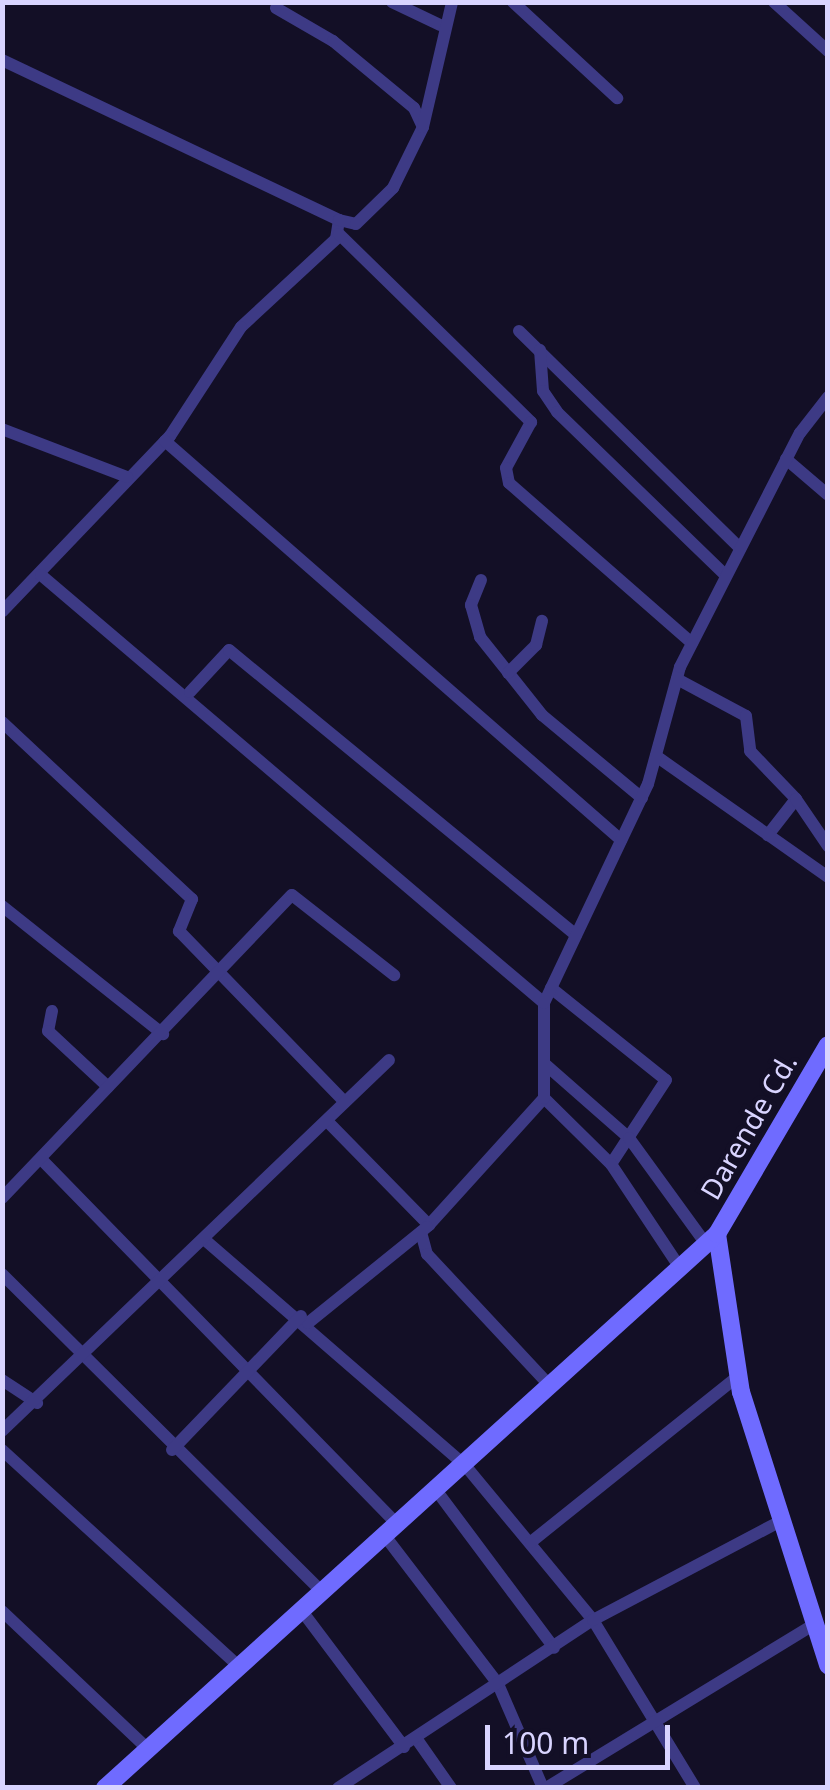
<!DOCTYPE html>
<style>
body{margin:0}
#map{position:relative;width:830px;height:1790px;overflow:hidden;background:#130f26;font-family:"Noto Sans",sans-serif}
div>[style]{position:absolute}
.street>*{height:12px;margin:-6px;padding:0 6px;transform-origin:6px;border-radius:6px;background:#3d3a85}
.secondary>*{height:18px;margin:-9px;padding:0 9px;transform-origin:9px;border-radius:9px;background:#6f6bff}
span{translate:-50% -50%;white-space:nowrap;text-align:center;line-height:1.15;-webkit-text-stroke:9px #130f26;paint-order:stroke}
.street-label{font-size:28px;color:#d9d4ff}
.frame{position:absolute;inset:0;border:5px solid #d9d4ff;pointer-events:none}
.scale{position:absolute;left:485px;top:1725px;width:185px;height:45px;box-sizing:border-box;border:5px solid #d9d4ff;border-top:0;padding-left:12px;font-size:30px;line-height:35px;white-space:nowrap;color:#d9d4ff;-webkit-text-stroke:8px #130f26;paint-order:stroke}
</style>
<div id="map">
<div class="street">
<div style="left:392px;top:2px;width:53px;rotate:25.6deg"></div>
<div style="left:513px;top:2px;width:142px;rotate:42.7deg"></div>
<div style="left:774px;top:2px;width:73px;rotate:42.2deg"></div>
<div style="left:276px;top:8px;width:66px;rotate:30.1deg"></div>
<div style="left:333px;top:41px;width:105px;rotate:39.6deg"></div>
<div style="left:414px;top:108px;width:21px;rotate:65deg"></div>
<div style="left:2px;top:60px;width:373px;rotate:25.4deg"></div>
<div style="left:339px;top:220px;width:19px;rotate:99deg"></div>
<div style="left:336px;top:239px;width:129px;rotate:137.2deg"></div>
<div style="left:241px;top:327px;width:130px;rotate:123.1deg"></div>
<div style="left:170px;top:436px;width:243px;rotate:133.7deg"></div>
<div style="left:339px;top:220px;width:17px;rotate:13deg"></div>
<div style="left:356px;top:224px;width:52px;rotate:-44.2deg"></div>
<div style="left:393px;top:188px;width:68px;rotate:-63.8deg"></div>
<div style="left:423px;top:127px;width:128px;rotate:-76.9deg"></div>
<div style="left:339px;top:234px;width:269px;rotate:44.4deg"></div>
<div style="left:531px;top:422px;width:52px;rotate:118.5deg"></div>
<div style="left:506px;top:468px;width:15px;rotate:79deg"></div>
<div style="left:509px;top:483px;width:243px;rotate:41.2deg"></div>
<div style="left:519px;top:331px;width:310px;rotate:44.5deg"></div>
<div style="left:540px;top:350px;width:41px;rotate:85.8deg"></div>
<div style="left:543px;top:391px;width:25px;rotate:56deg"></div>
<div style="left:557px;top:412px;width:235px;rotate:44.1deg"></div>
<div style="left:2px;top:429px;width:134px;rotate:21deg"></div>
<div style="left:165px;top:441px;width:606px;rotate:41.19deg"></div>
<div style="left:786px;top:459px;width:55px;rotate:40.6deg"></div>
<div style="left:41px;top:575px;width:660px;rotate:40.39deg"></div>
<div style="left:481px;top:580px;width:27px;rotate:112deg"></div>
<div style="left:471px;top:605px;width:33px;rotate:74deg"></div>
<div style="left:480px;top:637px;width:100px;rotate:51.5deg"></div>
<div style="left:542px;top:715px;width:130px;rotate:39.7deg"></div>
<div style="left:508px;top:673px;width:40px;rotate:-45deg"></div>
<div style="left:536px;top:645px;width:25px;rotate:-76deg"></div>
<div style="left:677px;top:679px;width:78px;rotate:28.2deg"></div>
<div style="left:746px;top:716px;width:35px;rotate:83deg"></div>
<div style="left:750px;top:751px;width:66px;rotate:46.2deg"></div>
<div style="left:796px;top:799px;width:46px;rotate:127.9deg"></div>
<div style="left:190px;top:692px;width:57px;rotate:-47.1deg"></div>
<div style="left:229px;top:650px;width:449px;rotate:39.4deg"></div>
<div style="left:2px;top:722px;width:260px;rotate:43deg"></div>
<div style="left:192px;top:899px;width:35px;rotate:112deg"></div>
<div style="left:179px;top:931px;width:238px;rotate:45.9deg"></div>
<div style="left:656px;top:756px;width:210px;rotate:35.1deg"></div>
<div style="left:796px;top:799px;width:57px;rotate:55.8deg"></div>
<div style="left:2px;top:906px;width:206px;rotate:38.5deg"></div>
<div style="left:551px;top:988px;width:147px;rotate:38.7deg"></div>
<div style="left:666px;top:1080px;width:100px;rotate:123.2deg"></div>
<div style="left:52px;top:1011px;width:20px;rotate:101deg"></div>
<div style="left:48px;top:1031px;width:82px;rotate:43deg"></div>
<div style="left:546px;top:1065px;width:111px;rotate:41.3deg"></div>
<div style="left:629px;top:1138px;width:131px;rotate:54deg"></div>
<div style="left:544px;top:1098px;width:94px;rotate:44.6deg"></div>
<div style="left:611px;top:1164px;width:125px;rotate:56.4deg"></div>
<div style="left:327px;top:1121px;width:146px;rotate:45.6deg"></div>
<div style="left:429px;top:1225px;width:171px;rotate:-47.8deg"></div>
<div style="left:544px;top:1098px;width:95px;rotate:-90deg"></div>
<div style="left:544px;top:1003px;width:242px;rotate:-64.6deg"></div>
<div style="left:648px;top:784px;width:121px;rotate:-74.7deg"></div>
<div style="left:680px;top:667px;width:263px;rotate:-62.9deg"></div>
<div style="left:800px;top:433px;width:46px;rotate:-52.1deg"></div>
<div style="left:43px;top:1161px;width:507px;rotate:45.72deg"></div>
<div style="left:2px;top:1198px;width:419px;rotate:-46.3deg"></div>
<div style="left:292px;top:895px;width:130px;rotate:38.1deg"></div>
<div style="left:421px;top:1232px;width:23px;rotate:75deg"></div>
<div style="left:427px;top:1254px;width:180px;rotate:47deg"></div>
<div style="left:205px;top:1240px;width:342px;rotate:40.9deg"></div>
<div style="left:464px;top:1464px;width:202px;rotate:50.4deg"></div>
<div style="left:593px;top:1620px;width:197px;rotate:58.7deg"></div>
<div style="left:2px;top:1274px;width:451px;rotate:44.8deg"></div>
<div style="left:308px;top:1323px;width:153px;rotate:-38.9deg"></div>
<div style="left:2px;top:1380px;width:42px;rotate:33.3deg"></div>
<div style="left:2px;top:1431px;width:536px;rotate:-43.79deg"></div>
<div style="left:2px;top:1450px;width:322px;rotate:42.4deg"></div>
<div style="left:172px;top:1450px;width:186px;rotate:-46.1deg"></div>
<div style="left:436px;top:1490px;width:197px;rotate:53.2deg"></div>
<div style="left:385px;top:1536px;width:186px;rotate:52.6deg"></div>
<div style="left:498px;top:1684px;width:113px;rotate:66.6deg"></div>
<div style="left:531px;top:1542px;width:265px;rotate:-38.7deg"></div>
<div style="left:2px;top:1611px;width:201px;rotate:43.4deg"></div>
<div style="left:302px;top:1611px;width:170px;rotate:53.1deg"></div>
<div style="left:416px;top:1738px;width:61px;rotate:55deg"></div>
<div style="left:338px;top:1788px;width:305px;rotate:-33.4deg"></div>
<div style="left:593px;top:1620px;width:215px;rotate:-27.8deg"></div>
<div style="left:546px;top:1788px;width:315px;rotate:-31.4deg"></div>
</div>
<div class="secondary">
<div style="left:717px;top:1234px;width:160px;rotate:81.4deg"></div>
<div style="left:741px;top:1392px;width:287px;rotate:72.3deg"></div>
<div style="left:105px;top:1788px;width:826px;rotate:-42.15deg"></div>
<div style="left:717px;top:1234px;width:219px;rotate:-59.6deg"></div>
</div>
<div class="street-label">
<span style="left:748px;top:1126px;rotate:-60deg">Darende Cd.</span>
</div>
<div class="frame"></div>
<div class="scale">100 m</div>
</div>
